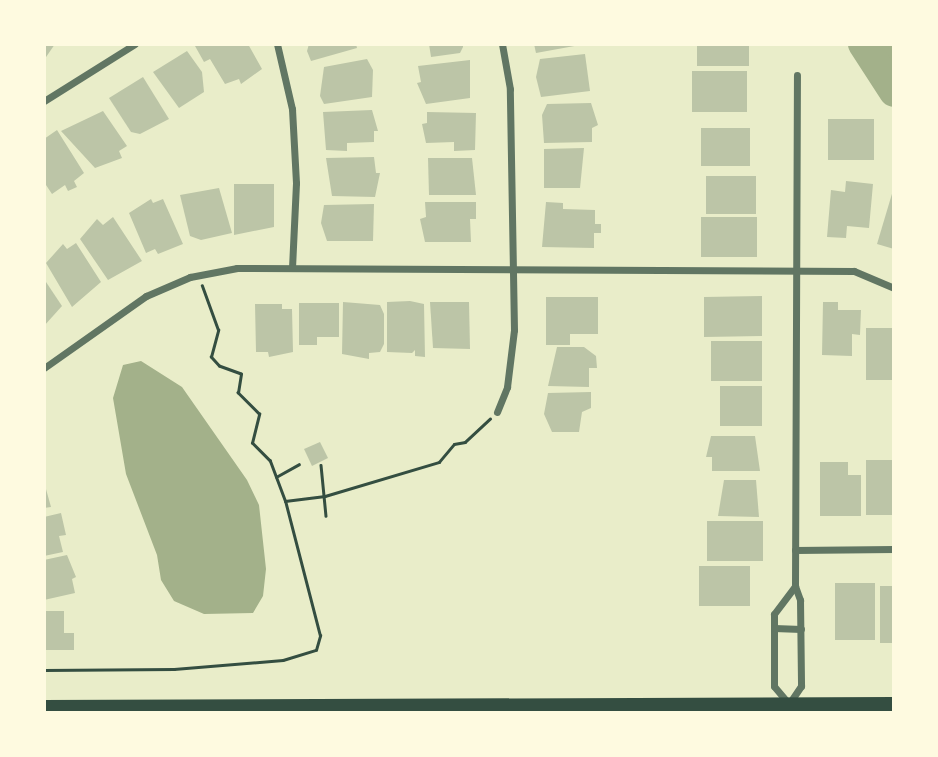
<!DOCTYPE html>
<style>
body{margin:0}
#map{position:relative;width:938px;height:757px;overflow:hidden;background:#e9edc9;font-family:Rubik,sans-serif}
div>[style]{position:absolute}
.water>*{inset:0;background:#a3b18a}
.river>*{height:30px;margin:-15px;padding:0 15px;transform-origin:15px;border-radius:15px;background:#a3b18a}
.building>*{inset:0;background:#bcc5a7}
.path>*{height:2.5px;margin:-1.25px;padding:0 1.25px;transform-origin:1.25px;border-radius:1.25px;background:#344e41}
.minor>*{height:7px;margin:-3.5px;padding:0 3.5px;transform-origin:3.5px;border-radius:3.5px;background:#617663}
.secondary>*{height:14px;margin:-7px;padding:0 7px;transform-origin:7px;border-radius:7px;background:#344e41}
span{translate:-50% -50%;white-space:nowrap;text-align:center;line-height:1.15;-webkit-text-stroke:5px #fefae0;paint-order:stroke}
.frame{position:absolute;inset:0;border:46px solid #fefae0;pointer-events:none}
</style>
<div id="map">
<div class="water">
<div style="clip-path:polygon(863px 44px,894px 44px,894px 80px,886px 72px)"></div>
<div style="clip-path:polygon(141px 361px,182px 387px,247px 480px,259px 505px,266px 569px,263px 596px,253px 613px,204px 614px,174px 601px,161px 580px,157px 555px,126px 474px,113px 398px,123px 365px)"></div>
</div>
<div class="river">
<div style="left:863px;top:44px;width:57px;rotate:57.1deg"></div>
</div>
<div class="building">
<div style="clip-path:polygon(44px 44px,55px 44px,44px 60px)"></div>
<div style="clip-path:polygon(199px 44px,248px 44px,262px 69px,241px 84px,239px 79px,225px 84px,210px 59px,204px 62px,195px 46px)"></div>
<div style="clip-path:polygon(356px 44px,357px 48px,311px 61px,307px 51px,309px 44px)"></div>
<div style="clip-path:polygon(429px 44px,463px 44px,463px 47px,460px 53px,431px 57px)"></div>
<div style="clip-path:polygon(534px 44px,580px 44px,580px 45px,536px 53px)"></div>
<div style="clip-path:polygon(697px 44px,749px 44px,749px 66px,697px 66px)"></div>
<div style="clip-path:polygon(187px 51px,202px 72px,204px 92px,179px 108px,153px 72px)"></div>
<div style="clip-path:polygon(585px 54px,590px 91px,541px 97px,536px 77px,540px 59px)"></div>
<div style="clip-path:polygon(367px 59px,373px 70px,372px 97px,324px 104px,320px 96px,324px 67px)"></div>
<div style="clip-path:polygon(470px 60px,470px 98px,426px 104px,417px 83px,421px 82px,418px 66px)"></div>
<div style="clip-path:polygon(692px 71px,747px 71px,747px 112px,692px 112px)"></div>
<div style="clip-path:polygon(143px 77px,169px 119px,140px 134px,131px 132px,109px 98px)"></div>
<div style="clip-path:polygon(591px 103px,598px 125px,592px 128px,592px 142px,544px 143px,542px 115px,547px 104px)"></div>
<div style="clip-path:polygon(372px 110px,378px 131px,374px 131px,374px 142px,347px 143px,347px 151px,326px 150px,323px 112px)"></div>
<div style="clip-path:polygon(103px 111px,127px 146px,119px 151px,122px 158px,95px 168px,61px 131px)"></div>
<div style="clip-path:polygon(427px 112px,476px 113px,475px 150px,454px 151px,454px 142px,426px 143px,422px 124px,427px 123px)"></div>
<div style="clip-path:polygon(828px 119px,874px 119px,874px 160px,828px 160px)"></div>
<div style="clip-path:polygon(701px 128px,750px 128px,750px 166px,701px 166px)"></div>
<div style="clip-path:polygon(57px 130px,84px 173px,74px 181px,77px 187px,68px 191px,65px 185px,52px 194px,44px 182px,44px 139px)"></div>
<div style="clip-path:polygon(584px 148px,580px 188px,544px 188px,544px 149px)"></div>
<div style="clip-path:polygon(374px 157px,376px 173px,380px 173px,375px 197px,332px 196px,326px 158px)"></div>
<div style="clip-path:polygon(428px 158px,472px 158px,476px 195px,429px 195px)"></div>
<div style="clip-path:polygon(706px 176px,756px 176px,756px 214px,706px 214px)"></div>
<div style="clip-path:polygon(846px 181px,873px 184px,869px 228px,847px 226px,846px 238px,827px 237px,831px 190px,845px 192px)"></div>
<div style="clip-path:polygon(234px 184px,274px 184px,274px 227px,234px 235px)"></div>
<div style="clip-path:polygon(894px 187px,894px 249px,877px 244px)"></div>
<div style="clip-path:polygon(219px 188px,232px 233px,201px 240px,190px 236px,180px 195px)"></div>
<div style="clip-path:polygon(151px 199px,153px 203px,163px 199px,183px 244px,158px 254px,155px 249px,146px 253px,129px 213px)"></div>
<div style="clip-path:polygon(425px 202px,476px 202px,476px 219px,470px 219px,471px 242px,425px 242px,420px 219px,426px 217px)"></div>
<div style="clip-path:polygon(546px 202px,563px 203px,563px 209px,595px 210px,595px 224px,601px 224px,601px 233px,594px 233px,594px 248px,542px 247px)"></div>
<div style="clip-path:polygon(374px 204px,373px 241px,327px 241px,321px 223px,324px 205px)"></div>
<div style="clip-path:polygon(113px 217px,142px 261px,108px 280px,80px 239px,97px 219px,103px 225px)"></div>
<div style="clip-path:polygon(701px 217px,757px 217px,757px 257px,701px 257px)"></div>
<div style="clip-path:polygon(76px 243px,101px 282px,72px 307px,46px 263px,63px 244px,67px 249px)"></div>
<div style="clip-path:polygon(44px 279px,62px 306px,44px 326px)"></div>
<div style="clip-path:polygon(762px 296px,762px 336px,704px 337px,704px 297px)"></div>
<div style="clip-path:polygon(546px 297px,598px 297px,598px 334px,570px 334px,570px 345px,546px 345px)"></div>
<div style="clip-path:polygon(410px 301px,424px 304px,425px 357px,415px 356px,415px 350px,412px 353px,387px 352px,387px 302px)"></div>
<div style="clip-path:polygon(343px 302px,380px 305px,384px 314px,384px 344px,380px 352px,369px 353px,369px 359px,342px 354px)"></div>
<div style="clip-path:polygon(430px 302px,469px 302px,470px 349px,433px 348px)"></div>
<div style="clip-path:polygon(823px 302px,838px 302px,838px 310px,861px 310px,860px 335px,852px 334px,852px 356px,822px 355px)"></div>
<div style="clip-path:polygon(299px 303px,339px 303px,339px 337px,317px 337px,317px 345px,299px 345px)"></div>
<div style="clip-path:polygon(255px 304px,282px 304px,282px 309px,292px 309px,293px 352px,269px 357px,268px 352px,256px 352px)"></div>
<div style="clip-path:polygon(866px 328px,894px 328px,894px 380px,866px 380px)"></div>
<div style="clip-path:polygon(711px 341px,762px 341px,762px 381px,711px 381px)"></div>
<div style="clip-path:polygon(557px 347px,584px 347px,596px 356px,597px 368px,589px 368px,589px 387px,548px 386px)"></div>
<div style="clip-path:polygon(720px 386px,762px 386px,762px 426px,720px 426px)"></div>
<div style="clip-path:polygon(591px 392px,591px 408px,582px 412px,579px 432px,552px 432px,544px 414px,548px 393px)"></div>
<div style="clip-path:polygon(711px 436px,755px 436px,760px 471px,712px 471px,712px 457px,706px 457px)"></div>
<div style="clip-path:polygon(320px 442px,328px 458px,312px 466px,304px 449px)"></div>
<div style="clip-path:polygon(866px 460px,894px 460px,894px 515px,866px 515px)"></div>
<div style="clip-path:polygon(820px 462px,848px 462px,848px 475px,861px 475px,861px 516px,820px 516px)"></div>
<div style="clip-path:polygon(724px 480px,756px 480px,759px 517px,718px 516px)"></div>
<div style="clip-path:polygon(44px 482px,51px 507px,44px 508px)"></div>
<div style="clip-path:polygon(61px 513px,66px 535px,59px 536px,63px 552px,44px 556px,44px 517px)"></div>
<div style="clip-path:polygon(707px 521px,763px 521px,763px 561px,707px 561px)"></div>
<div style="clip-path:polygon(67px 555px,76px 577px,72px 579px,75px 593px,44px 600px,44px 560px)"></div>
<div style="clip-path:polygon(699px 566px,750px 566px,750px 606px,699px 606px)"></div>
<div style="clip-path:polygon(835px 583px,875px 583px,875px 640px,835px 640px)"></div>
<div style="clip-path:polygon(880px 586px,894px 586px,894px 643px,880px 643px)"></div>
<div style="clip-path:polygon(44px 611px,64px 611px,64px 633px,74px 633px,74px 650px,44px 650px)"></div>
</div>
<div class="path">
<div style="left:321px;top:465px;width:51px;rotate:84.4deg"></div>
<div style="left:276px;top:477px;width:26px;rotate:-29deg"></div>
<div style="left:285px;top:501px;width:40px;rotate:-7.1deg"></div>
<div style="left:325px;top:496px;width:119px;rotate:-16.6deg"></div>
<div style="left:439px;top:462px;width:23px;rotate:-50deg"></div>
<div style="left:454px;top:444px;width:11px;rotate:-10deg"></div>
<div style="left:465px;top:442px;width:34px;rotate:-43deg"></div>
<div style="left:44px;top:670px;width:130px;rotate:-0.4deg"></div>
<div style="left:174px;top:669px;width:109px;rotate:-4.7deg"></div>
<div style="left:283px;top:660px;width:34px;rotate:-17deg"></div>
<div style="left:316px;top:650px;width:15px;rotate:-74deg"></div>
<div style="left:320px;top:636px;width:139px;rotate:-104.5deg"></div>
<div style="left:285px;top:501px;width:43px;rotate:-110.6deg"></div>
<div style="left:270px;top:461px;width:25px;rotate:-135deg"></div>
<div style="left:252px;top:443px;width:30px;rotate:-76deg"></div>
<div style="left:259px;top:414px;width:30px;rotate:-135deg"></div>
<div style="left:238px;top:393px;width:19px;rotate:-81deg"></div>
<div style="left:241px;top:374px;width:23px;rotate:-160deg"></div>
<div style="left:219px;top:366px;width:12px;rotate:-132deg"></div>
<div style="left:211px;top:357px;width:28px;rotate:-75deg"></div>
<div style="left:218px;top:330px;width:47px;rotate:-110deg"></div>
</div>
<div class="minor">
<div style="left:277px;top:44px;width:67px;rotate:77deg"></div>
<div style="left:292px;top:109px;width:74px;rotate:86.9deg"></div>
<div style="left:296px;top:183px;width:85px;rotate:92.7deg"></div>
<div style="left:44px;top:101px;width:107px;rotate:-32.1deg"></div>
<div style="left:44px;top:368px;width:125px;rotate:-35.2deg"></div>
<div style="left:146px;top:296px;width:48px;rotate:-23.4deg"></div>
<div style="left:190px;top:277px;width:48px;rotate:-10.8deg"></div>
<div style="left:237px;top:268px;width:617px;rotate:0.28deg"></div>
<div style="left:854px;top:271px;width:43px;rotate:23deg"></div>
<div style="left:497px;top:412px;width:27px;rotate:-68deg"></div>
<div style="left:507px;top:387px;width:57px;rotate:-83deg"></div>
<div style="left:514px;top:330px;width:241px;rotate:-91deg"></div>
<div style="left:510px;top:89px;width:46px;rotate:-100.1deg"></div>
<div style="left:795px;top:550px;width:99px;rotate:-0.6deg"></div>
<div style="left:795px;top:586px;width:511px;rotate:-89.78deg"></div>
<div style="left:795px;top:586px;width:15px;rotate:70deg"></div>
<div style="left:800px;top:600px;width:86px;rotate:89.3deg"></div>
<div style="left:801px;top:686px;width:22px;rotate:124deg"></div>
<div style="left:789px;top:704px;width:23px;rotate:-130deg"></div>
<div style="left:774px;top:686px;width:72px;rotate:-90deg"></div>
<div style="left:774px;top:614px;width:35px;rotate:-53deg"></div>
<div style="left:774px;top:628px;width:27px;rotate:2deg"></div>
</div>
<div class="secondary">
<div style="left:44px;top:707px;width:850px;rotate:-0.2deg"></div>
</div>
<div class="frame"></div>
</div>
